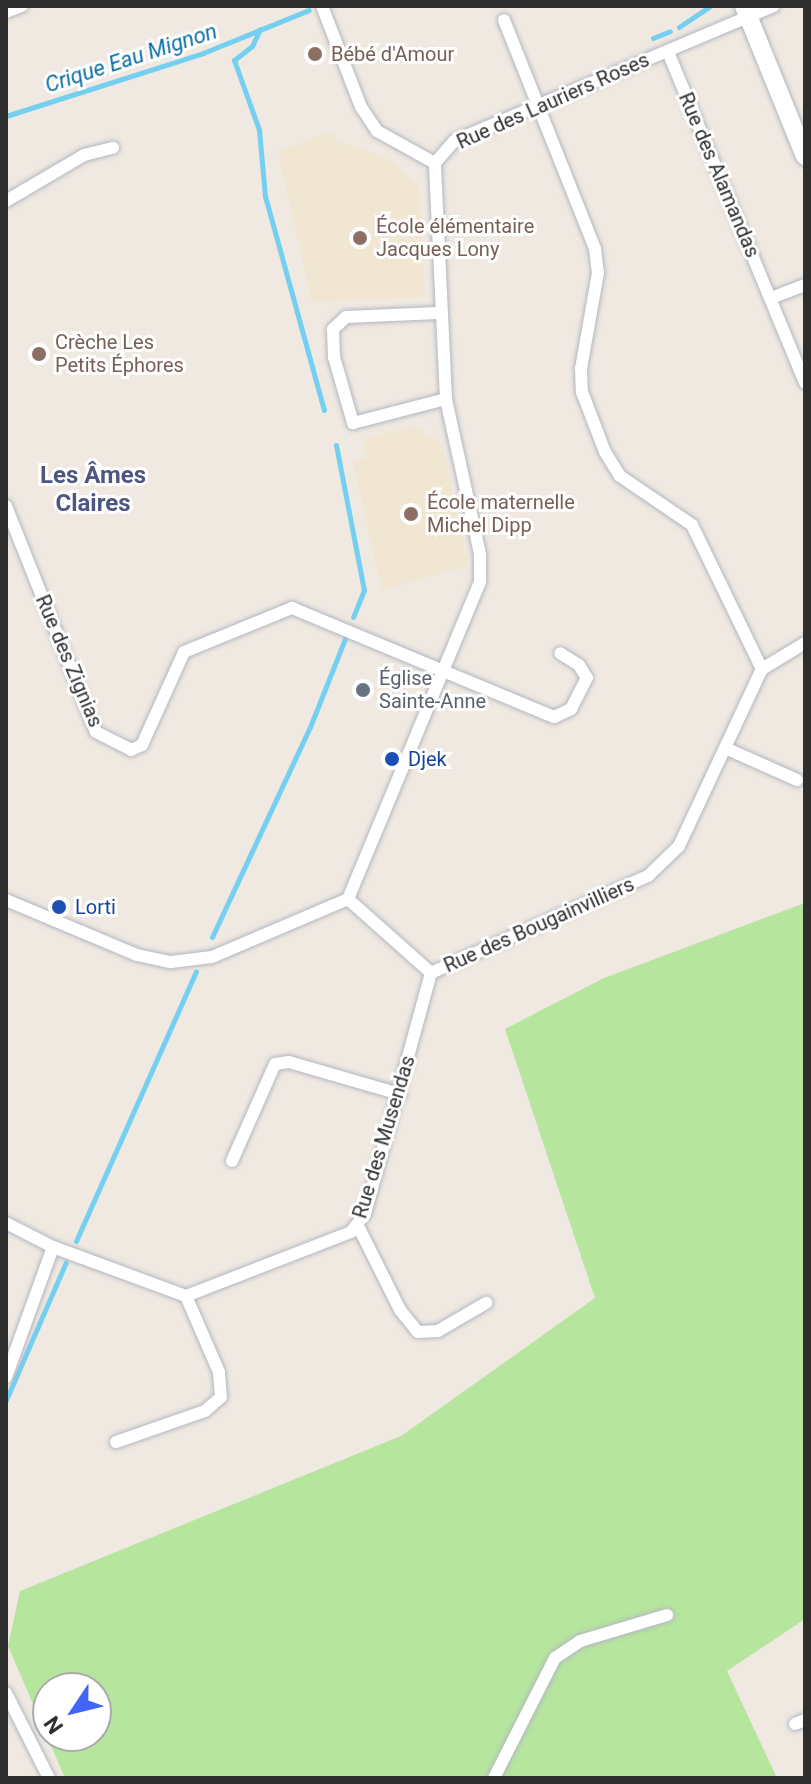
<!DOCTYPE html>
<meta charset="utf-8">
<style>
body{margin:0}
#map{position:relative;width:811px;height:1784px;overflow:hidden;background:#efe9e1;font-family:Roboto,sans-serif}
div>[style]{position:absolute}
.education>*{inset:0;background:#f0e6d1}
.green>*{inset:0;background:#b6e59e}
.stream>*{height:5px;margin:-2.5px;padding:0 2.5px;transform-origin:2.5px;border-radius:2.5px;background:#75cff0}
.roads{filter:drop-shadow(0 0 2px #b4b7c1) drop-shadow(0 0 2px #b4b7c1)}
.street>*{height:12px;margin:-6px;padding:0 6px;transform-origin:6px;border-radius:6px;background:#fff}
.secondary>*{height:18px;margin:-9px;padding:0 9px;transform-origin:9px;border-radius:9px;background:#fff}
.dots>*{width:22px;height:22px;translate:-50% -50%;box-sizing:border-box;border:4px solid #fff;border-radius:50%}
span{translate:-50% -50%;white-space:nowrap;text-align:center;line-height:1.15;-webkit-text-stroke:6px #fff;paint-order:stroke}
.education-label{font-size:20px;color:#785e54}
.left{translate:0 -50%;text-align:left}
.street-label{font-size:20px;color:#2e2e2e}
.worship-label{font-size:20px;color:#5b616d}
.transit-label{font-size:20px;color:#164399}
.water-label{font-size:22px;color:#0d6fa3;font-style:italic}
.quarter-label{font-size:24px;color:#4d5680;font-weight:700}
.frame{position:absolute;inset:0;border:8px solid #2e2e2e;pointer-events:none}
.north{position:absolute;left:32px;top:1672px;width:80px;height:80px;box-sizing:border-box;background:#fff;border:2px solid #ababab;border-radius:50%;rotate:235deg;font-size:22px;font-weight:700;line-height:32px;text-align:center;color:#2e2e2e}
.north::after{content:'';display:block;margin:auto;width:28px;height:36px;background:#4264fb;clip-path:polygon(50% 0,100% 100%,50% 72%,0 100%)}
</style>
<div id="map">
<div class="education">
<div style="clip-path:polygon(331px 132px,338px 142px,390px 159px,419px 186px,425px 291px,420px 298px,312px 302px,278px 151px)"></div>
<div style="clip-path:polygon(414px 426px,442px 444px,468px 566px,382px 590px,353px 461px,367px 458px,362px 440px)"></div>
</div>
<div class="green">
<div style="clip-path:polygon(evenodd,805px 903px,805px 1619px,727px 1671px,777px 1778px,65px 1778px,8px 1646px,20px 1591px,401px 1436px,595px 1298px,505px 1029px,604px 978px,805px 903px,48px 1688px,96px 1688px,96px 1736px,48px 1736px,48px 1688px)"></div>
</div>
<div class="stream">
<div style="left:679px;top:27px;width:37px;rotate:-34deg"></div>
<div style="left:260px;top:29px;width:19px;rotate:115deg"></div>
<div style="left:252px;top:46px;width:23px;rotate:142deg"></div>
<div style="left:234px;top:60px;width:74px;rotate:70.3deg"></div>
<div style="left:259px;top:130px;width:66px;rotate:84.8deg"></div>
<div style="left:265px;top:196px;width:222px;rotate:74.6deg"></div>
<div style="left:653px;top:38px;width:18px;rotate:-22deg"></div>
<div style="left:6px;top:116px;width:207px;rotate:-17.7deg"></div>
<div style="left:203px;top:53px;width:114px;rotate:-22.1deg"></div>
<div style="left:336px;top:445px;width:148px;rotate:79.1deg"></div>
<div style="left:364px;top:590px;width:29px;rotate:112deg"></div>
<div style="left:212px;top:937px;width:232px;rotate:-65deg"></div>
<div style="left:310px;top:727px;width:98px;rotate:-68.4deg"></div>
<div style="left:76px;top:1241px;width:295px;rotate:-66deg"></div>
<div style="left:6px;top:1400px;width:150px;rotate:-66.5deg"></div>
</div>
<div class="roads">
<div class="street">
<div style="left:322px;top:6px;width:108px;rotate:68.9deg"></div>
<div style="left:361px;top:107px;width:29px;rotate:56deg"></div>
<div style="left:377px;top:131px;width:66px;rotate:28.9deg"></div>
<div style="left:6px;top:12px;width:17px;rotate:-21deg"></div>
<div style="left:504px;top:20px;width:246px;rotate:68.3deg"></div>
<div style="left:595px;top:249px;width:24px;rotate:83deg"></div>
<div style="left:598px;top:273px;width:97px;rotate:100.1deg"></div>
<div style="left:581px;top:368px;width:24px;rotate:88deg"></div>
<div style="left:582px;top:392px;width:64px;rotate:69deg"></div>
<div style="left:605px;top:452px;width:28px;rotate:58deg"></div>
<div style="left:620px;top:476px;width:87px;rotate:34.2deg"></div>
<div style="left:692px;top:525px;width:160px;rotate:64.1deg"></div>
<div style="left:668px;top:52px;width:358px;rotate:67.5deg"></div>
<div style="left:6px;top:201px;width:91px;rotate:-30.5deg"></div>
<div style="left:84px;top:155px;width:30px;rotate:-14deg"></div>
<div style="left:771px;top:298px;width:36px;rotate:-21deg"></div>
<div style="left:438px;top:313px;width:92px;rotate:177.5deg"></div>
<div style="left:346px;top:317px;width:18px;rotate:137deg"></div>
<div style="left:333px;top:329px;width:28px;rotate:88deg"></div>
<div style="left:334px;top:357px;width:69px;rotate:73.9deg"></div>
<div style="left:353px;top:423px;width:96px;rotate:-14.5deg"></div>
<div style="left:6px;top:506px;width:243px;rotate:68.3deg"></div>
<div style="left:96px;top:732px;width:39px;rotate:27deg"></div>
<div style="left:131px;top:750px;width:12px;rotate:-24deg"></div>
<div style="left:142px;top:745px;width:102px;rotate:-65.7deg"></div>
<div style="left:184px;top:652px;width:117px;rotate:-22.2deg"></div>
<div style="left:292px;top:608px;width:284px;rotate:22.6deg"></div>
<div style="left:554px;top:717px;width:19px;rotate:-25deg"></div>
<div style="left:571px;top:709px;width:35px;rotate:-63deg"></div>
<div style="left:587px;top:678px;width:15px;rotate:-122deg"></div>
<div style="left:579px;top:665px;width:22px;rotate:-148deg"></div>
<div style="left:725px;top:748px;width:79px;rotate:24deg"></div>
<div style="left:348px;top:899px;width:111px;rotate:41.7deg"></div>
<div style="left:6px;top:900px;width:142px;rotate:22.8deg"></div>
<div style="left:137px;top:955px;width:35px;rotate:12deg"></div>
<div style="left:171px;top:962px;width:41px;rotate:-7deg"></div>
<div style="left:212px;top:957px;width:148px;rotate:-23.1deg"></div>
<div style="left:348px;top:899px;width:343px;rotate:-67.4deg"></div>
<div style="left:480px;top:582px;width:28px;rotate:-90deg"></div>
<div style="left:480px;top:554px;width:159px;rotate:-102.4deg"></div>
<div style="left:446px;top:399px;width:236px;rotate:-92.7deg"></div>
<div style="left:435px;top:163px;width:29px;rotate:-49deg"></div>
<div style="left:454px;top:141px;width:347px;rotate:-22.9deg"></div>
<div style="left:431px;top:973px;width:238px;rotate:-24.1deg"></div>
<div style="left:648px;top:876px;width:43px;rotate:-44.1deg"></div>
<div style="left:679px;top:846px;width:195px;rotate:-64.9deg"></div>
<div style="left:762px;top:669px;width:50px;rotate:-31.2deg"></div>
<div style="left:232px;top:1161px;width:106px;rotate:-66.1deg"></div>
<div style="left:275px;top:1064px;width:14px;rotate:-8deg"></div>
<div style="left:289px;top:1062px;width:116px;rotate:16.1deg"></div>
<div style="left:6px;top:1223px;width:53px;rotate:27.1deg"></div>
<div style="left:53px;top:1247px;width:142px;rotate:20.2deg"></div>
<div style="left:186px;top:1296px;width:177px;rotate:-21.2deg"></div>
<div style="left:351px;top:1232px;width:23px;rotate:-52deg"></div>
<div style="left:365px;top:1214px;width:250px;rotate:-74.7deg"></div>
<div style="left:358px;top:1226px;width:94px;rotate:63.4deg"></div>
<div style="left:400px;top:1310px;width:28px;rotate:51deg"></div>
<div style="left:418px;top:1332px;width:20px;rotate:-3deg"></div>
<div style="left:438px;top:1331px;width:56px;rotate:-30.3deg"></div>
<div style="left:6px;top:1377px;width:138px;rotate:-70.1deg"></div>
<div style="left:116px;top:1442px;width:94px;rotate:-19.2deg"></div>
<div style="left:205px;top:1411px;width:21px;rotate:-41deg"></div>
<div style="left:221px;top:1397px;width:25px;rotate:-95deg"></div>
<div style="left:219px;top:1372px;width:83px;rotate:-113.5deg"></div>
<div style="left:6px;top:1693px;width:95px;rotate:63.2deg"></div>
<div style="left:795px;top:1724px;width:11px;rotate:-22deg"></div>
<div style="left:494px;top:1778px;width:135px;rotate:-63.1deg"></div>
<div style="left:555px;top:1658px;width:30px;rotate:-34deg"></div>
<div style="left:580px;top:1641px;width:91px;rotate:-16.6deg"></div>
</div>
<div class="secondary">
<div style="left:744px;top:6px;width:162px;rotate:67.9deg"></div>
</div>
</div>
<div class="dots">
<div style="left:315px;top:54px;background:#8d6e63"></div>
<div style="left:360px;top:238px;background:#8d6e63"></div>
<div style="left:39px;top:354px;background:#8d6e63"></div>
<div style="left:411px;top:514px;background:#8d6e63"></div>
<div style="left:363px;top:690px;background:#6b7280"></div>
<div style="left:392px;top:759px;background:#1a4fb4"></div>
<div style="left:59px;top:907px;background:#1a4fb4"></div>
</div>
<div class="education-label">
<span class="left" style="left:331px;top:54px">Bébé d'Amour</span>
<span class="left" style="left:376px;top:238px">École élémentaire<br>Jacques Lony</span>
<span class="left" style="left:55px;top:354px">Crèche Les<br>Petits Éphores</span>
<span class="left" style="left:427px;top:514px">École maternelle<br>Michel Dipp</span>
</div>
<div class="street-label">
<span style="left:553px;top:101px;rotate:-24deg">Rue des Lauriers Roses</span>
<span style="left:719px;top:175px;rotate:67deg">Rue des Alamandas</span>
<span style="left:69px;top:661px;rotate:67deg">Rue des Zignias</span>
<span style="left:539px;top:925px;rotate:-24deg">Rue des Bougainvilliers</span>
<span style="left:384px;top:1137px;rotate:-73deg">Rue des Musendas</span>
</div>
<div class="worship-label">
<span class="left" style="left:379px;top:690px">Église<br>Sainte-Anne</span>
</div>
<div class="transit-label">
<span class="left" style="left:408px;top:759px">Djek</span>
<span class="left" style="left:75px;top:907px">Lorti</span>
</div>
<div class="water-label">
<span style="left:131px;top:58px;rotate:-18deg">Crique Eau Mignon</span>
</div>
<div class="quarter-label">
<span style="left:93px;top:490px">Les Âmes<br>Claires</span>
</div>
<div class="frame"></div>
<div class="north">N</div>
</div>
